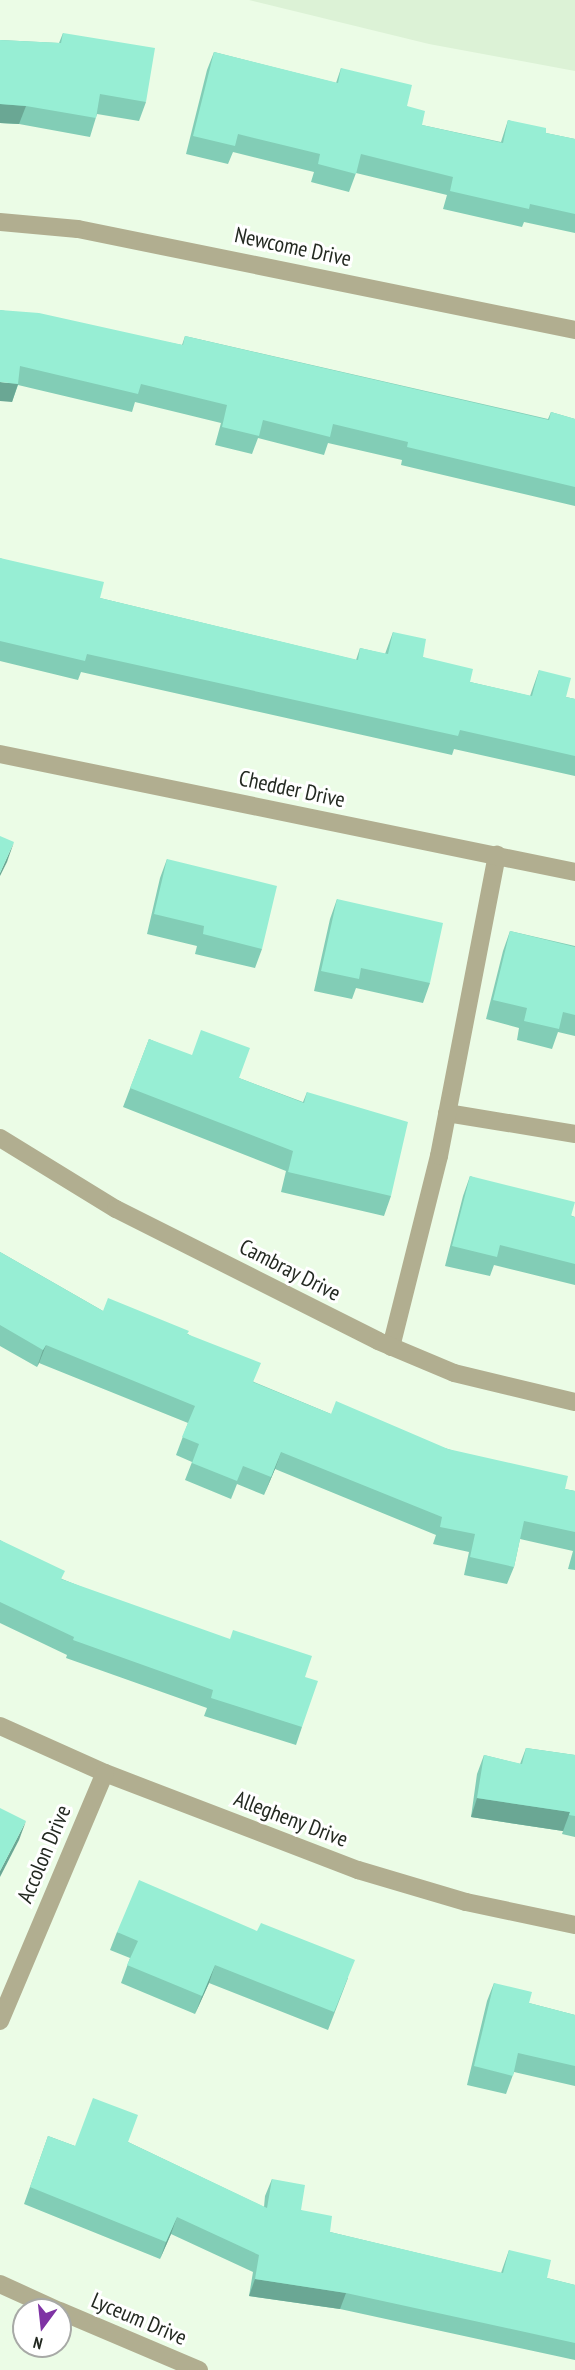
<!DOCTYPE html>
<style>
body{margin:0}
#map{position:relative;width:575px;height:2370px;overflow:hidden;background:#ebfce6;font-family:"PT Sans Narrow",sans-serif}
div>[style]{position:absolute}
.built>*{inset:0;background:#dcf2d6}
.service>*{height:18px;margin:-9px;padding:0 9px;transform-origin:9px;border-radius:9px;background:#b1ae90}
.minor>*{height:18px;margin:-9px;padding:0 9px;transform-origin:9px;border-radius:9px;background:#b1ae90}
.wall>*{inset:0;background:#82cdb6}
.shaded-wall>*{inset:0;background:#6aa794}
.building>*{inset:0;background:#97eed4}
span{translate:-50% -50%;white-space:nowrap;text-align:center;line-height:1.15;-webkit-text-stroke:6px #fff;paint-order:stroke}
.street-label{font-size:22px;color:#232921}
.north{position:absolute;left:12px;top:2298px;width:60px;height:60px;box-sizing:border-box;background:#fff;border:2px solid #a7a9a6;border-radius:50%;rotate:195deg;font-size:16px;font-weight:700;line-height:24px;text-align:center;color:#232921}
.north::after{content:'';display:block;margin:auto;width:21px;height:27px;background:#7f33a4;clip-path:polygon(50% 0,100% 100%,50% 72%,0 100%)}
</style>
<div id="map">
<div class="built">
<div style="clip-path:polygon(249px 0,575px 0,575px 71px,429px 44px)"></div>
</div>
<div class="service">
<div style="left:447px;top:1113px;width:130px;rotate:9.3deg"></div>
<div style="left:391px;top:1347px;width:197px;rotate:-75.9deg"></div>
<div style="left:439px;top:1156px;width:307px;rotate:-79.1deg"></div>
</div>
<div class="minor">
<div style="left:0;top:222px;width:78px;rotate:5.1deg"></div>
<div style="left:78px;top:229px;width:507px;rotate:11.49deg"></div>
<div style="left:0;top:754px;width:587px;rotate:11.6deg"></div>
<div style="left:0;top:1138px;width:136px;rotate:31.5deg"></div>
<div style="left:116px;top:1209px;width:293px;rotate:26.7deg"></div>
<div style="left:378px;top:1341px;width:82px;rotate:22.8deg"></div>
<div style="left:454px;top:1373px;width:124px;rotate:13.5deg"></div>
<div style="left:0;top:1726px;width:115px;rotate:24.1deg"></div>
<div style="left:105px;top:1773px;width:271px;rotate:21deg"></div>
<div style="left:358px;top:1870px;width:113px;rotate:16.5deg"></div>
<div style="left:466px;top:1902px;width:111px;rotate:11.9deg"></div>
<div style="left:0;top:2021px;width:269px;rotate:-67.1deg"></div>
<div style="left:0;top:2284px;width:63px;rotate:24.5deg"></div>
<div style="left:60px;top:2311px;width:151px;rotate:23deg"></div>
</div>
<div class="wall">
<div style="clip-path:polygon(63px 33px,146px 102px,139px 121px,97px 114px,90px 137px,19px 124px,0 123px,0 40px,59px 43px)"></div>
<div style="clip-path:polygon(214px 52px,336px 83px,341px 68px,407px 106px,422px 125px,501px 142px,508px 120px,546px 133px,575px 139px,575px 233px,524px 222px,522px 227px,443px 209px,447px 195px,356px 173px,349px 192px,311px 182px,314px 172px,233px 152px,228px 164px,186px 154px,207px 70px)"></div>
<div style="clip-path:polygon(0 310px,182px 345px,185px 336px,548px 419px,551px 412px,575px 419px,575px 506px,401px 465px,402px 460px,328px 443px,324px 455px,258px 438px,252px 454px,215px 445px,221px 423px,135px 402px,132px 412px,18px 385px,12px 402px)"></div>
<div style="clip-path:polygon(0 558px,100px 598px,356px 660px,360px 648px,385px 654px,393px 632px,423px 657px,470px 682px,530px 696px,539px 670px,566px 697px,575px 699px,575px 776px,454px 749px,452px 755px,81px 672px,78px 680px,0 661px)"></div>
<div style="clip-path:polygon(167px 859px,262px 949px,255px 968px,195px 954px,197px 946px,147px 934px,160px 878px)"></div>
<div style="clip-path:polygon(337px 899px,430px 983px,423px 1003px,356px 988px,352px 999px,314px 991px,330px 919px)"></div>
<div style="clip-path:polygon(510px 931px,575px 946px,575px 1036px,558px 1032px,552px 1049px,517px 1040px,519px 1028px,486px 1019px,503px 951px)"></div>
<div style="clip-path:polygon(149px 1039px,239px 1078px,303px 1102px,307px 1092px,391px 1196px,384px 1216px,281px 1192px,286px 1171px,123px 1107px)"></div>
<div style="clip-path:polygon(470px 1176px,575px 1217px,575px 1285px,494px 1265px,490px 1276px,445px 1266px,463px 1196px)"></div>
<div style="clip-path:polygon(0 1252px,103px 1311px,188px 1334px,254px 1382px,331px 1414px,448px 1449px,565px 1489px,575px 1491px,575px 1570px,568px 1569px,573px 1551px,520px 1539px,514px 1567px,507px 1584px,464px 1575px,469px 1552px,433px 1544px,436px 1535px,275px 1469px,264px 1495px,237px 1484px,231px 1499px,185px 1480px,192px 1462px,176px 1455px,188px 1423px,39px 1363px,37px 1367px,0 1346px)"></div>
<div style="clip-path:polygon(0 1540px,62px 1579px,305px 1677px,302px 1727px,296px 1745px,204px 1716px,207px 1708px,66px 1658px,67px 1655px,0 1623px)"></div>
<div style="clip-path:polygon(526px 1748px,575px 1755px,575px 1837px,562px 1834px,563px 1831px,471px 1817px,477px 1774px,484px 1755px,520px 1764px)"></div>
<div style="clip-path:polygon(117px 1932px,348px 1978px,328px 2030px,209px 1983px,195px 2014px,121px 1983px,130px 1958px,110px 1950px)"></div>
<div style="clip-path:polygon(494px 1983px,529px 2003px,575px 2015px,575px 2086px,514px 2072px,506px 2094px,467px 2085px,487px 2001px)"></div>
<div style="clip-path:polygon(48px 2136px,75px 2146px,128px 2142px,264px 2207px,265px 2196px,272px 2179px,301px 2210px,330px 2232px,501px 2273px,509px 2250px,547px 2278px,575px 2285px,575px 2360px,340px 2309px,249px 2296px,253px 2272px,171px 2234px,160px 2259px,24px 2204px)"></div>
</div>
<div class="shaded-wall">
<div style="clip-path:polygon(0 104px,26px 106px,19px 124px,0 123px)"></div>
<div style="clip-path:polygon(0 382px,18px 384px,12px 402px,0 401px)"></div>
<div style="clip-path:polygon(14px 842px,7px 862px,0 876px,0 873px)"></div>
<div style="clip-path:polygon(46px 1345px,39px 1363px,37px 1367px,43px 1350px)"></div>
<div style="clip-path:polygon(281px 1452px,275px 1469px,264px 1495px,271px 1477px)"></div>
<div style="clip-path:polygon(477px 1798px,570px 1812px,563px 1831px,471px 1817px)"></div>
<div style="clip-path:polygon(26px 1821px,19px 1840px,0 1877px,0 1871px)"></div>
<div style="clip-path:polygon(215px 1965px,209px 1983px,195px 2014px,202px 1996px)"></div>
<div style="clip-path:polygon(177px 2217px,171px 2234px,160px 2259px,166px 2242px)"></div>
<div style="clip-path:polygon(255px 2279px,346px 2293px,340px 2309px,249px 2296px)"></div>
</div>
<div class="building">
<div style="clip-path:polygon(63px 33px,155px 48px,146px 102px,100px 94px,96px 118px,26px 106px,0 104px,0 40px,61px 43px)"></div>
<div style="clip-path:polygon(214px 52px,338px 83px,341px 68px,412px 85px,407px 106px,425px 111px,422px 125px,503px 143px,508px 120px,546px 128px,546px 133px,575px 139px,575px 214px,530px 204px,529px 209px,450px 191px,453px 177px,361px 154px,356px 174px,318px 164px,320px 154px,238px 134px,235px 146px,193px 136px)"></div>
<div style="clip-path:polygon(0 310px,39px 313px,183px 345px,185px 336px,549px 420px,551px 412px,575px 419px,575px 487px,407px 447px,408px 442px,333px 424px,330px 437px,263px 420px,259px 436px,222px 427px,227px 405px,141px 384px,138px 394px,20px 366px,18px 384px,0 382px)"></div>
<div style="clip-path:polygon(0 558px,104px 582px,100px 598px,358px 660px,360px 648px,388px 654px,393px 632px,426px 639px,423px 657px,473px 669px,470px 682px,532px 696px,539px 670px,571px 678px,566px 697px,575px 699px,575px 756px,460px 730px,458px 736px,87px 654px,85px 661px,0 641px)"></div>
<div style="clip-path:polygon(0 836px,14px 842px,0 873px)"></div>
<div style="clip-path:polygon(167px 859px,277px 886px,262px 949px,203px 934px,204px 926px,154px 914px)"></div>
<div style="clip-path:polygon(337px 899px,443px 923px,430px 983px,361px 968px,359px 979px,321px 971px)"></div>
<div style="clip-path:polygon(510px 931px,575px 947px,575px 1015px,563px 1012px,559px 1029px,524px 1021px,527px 1008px,493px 1000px)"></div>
<div style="clip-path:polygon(201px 1030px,250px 1048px,239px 1078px,304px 1103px,307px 1092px,408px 1122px,391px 1196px,288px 1172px,293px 1151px,130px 1088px,149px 1039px,192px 1055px)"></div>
<div style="clip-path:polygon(470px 1176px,575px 1202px,571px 1216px,575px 1217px,575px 1264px,500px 1245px,497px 1257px,452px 1246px)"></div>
<div style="clip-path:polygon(0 1252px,103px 1311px,108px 1298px,189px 1331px,187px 1334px,261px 1363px,253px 1382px,331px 1414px,336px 1401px,448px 1449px,568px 1476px,565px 1489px,575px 1491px,575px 1532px,524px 1521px,514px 1567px,470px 1557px,475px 1534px,440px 1527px,442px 1517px,281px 1452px,271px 1477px,243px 1466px,237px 1481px,192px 1463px,199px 1444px,182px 1437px,195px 1406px,46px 1345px,43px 1350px,0 1325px)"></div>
<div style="clip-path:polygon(0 1540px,65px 1571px,61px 1579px,230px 1639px,233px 1630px,312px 1656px,305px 1677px,318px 1681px,302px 1727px,211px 1698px,213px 1690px,73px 1640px,74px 1637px,0 1602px)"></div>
<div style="clip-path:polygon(526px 1748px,575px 1755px,575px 1816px,569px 1815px,570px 1812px,477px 1798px,484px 1755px,522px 1764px)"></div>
<div style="clip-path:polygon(0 1808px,26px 1821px,0 1871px)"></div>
<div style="clip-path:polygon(139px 1880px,257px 1931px,261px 1923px,355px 1960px,334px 2012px,215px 1965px,202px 1996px,127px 1965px,138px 1941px,117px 1932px)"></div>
<div style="clip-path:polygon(494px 1983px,532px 1992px,529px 2003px,575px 2015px,575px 2066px,518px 2053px,513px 2076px,474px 2066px)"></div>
<div style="clip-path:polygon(93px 2098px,138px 2115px,128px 2142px,267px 2208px,272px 2179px,305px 2185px,301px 2210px,332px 2216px,330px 2232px,503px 2273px,509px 2250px,551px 2260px,547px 2278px,575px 2285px,575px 2343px,346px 2293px,255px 2279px,259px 2255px,177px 2217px,166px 2242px,30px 2187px,48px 2136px,75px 2146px)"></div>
</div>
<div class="street-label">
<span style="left:293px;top:247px;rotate:12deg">Newcome Drive</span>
<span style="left:292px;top:789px;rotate:12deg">Chedder Drive</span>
<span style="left:290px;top:1270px;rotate:27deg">Cambray Drive</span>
<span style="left:291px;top:1819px;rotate:21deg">Allegheny Drive</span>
<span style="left:44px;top:1854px;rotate:-67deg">Accolon Drive</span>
<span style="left:139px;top:2319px;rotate:23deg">Lyceum Drive</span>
</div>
<div class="north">N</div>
</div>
